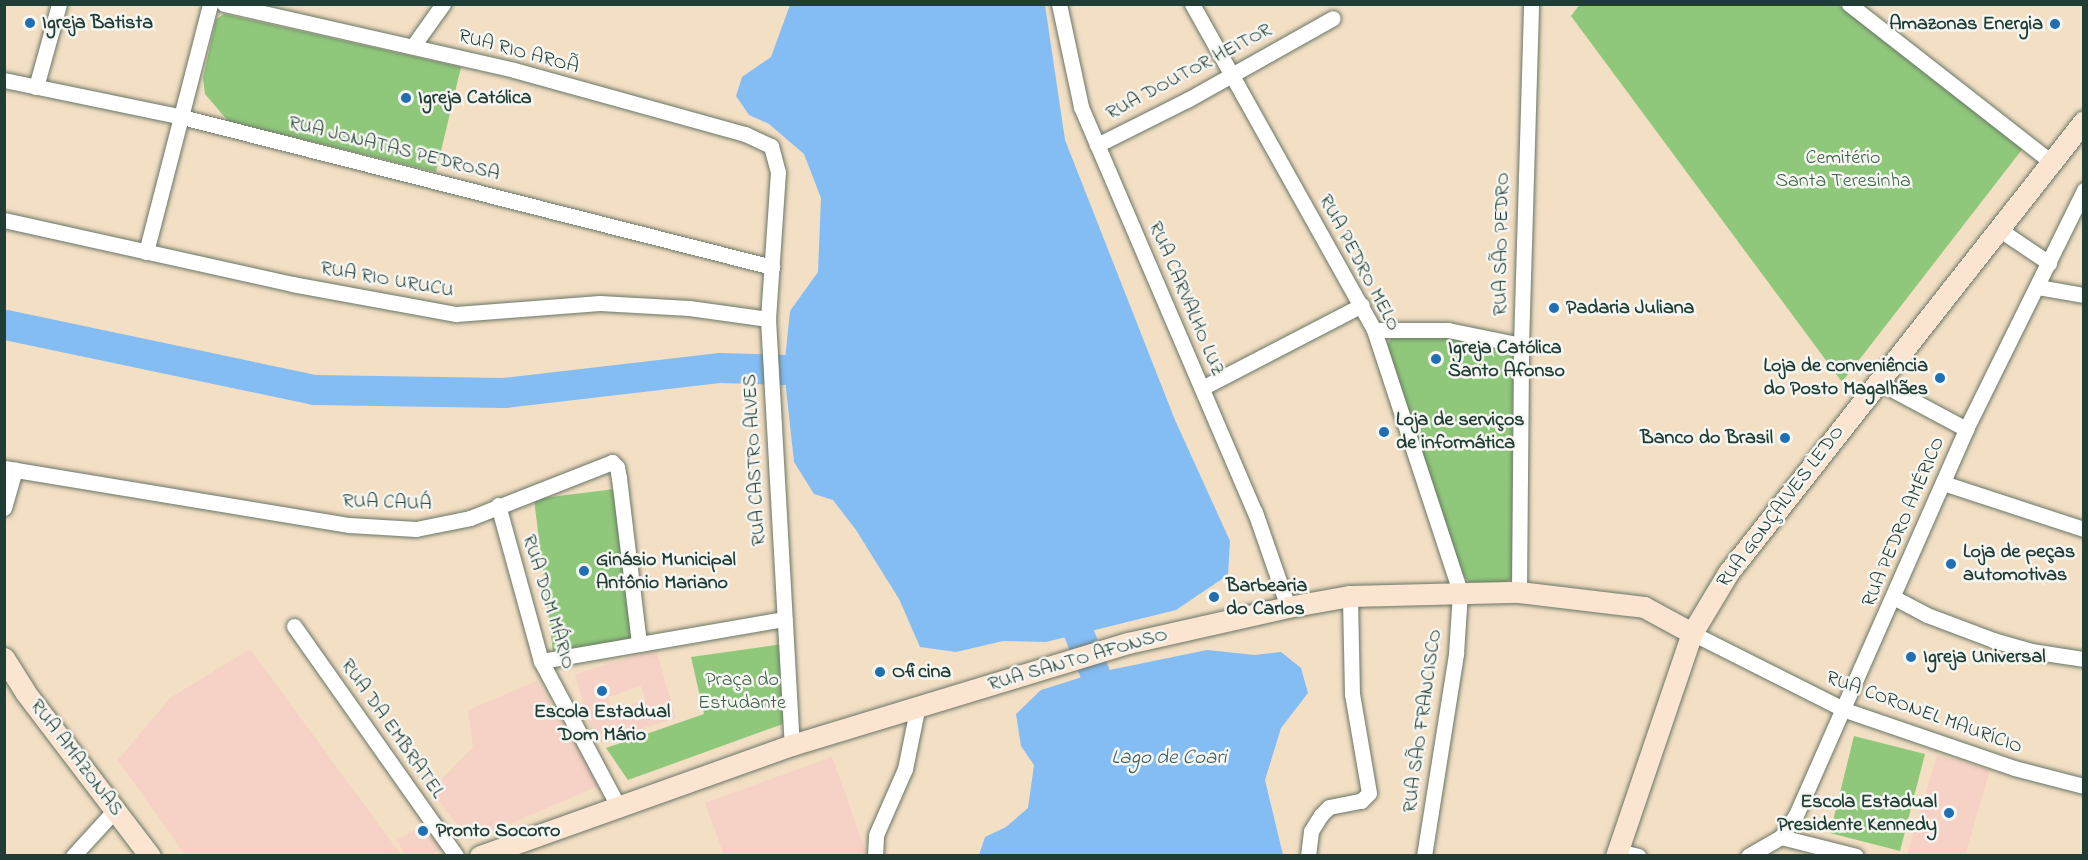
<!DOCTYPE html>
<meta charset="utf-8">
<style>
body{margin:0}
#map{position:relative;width:2088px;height:860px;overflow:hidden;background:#f3dfc4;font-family:"Indie Flower",sans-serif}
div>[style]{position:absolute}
.built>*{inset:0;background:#f6d1c5}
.green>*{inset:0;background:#90c87b}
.water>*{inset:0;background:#84bcf4}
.river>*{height:30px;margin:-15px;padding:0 15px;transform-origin:15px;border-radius:15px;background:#84bcf4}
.roads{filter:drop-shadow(0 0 2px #697666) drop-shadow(0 0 2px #697666)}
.street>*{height:15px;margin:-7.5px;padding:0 7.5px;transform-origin:7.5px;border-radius:7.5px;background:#fff}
.secondary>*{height:21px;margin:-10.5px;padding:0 10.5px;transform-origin:10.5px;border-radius:10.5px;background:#fce5d0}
.dots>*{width:16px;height:16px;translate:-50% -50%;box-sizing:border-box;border:3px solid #f6f6f2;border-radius:50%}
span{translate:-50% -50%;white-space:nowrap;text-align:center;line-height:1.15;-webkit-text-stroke:5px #f6f6f2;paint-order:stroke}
.poi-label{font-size:20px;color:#1f3d34;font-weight:700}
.left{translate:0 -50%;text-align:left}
.right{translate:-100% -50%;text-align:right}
.street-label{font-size:20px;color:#1f3d34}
.park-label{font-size:20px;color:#3b6046}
.water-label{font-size:21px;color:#385d64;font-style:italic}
.frame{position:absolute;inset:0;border:6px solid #1f3d34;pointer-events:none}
</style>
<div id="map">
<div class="built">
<div style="clip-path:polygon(250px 649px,401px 855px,185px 855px,118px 760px,170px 698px)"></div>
<div style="clip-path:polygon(evenodd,656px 650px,676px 718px,595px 743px,575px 674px,656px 650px,641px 686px,646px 700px,613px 711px,608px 697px,641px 686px)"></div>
<div style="clip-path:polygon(537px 681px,601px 785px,469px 841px,431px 790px,473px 747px,468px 710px)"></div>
<div style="clip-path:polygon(1937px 755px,1990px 770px,1965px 855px,1907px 855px)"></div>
<div style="clip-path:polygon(832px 757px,867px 855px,724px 855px,705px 803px)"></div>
<div style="clip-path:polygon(429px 822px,443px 848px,430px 855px,405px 855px,397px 840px)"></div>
</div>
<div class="green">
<div style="clip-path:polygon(1580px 4px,1838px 5px,2024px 147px,1842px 382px,1571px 16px)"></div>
<div style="clip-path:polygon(224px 14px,461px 67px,436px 172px,228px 121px,205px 94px,203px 78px,216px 19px)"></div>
<div style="clip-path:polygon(1394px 334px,1447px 334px,1513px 350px,1512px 578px,1505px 583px,1469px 582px,1461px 573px,1387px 345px)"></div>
<div style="clip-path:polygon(615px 489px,634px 642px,553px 652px,534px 499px)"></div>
<div style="clip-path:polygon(783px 644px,783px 724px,628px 780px,606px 748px,704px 714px,691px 657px)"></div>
<div style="clip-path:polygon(1854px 736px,1925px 754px,1900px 851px,1830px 833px)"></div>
</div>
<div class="water">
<div style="clip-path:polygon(790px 5px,1045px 5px,1065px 140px,1175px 420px,1230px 541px,1228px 575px,1176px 610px,1046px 642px,1003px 641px,956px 652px,920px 647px,899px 599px,856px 530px,833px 500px,814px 494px,794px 462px,784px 370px,790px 311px,818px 272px,821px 198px,804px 154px,769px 124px,749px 115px,736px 96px,742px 77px,771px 57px)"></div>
<div style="clip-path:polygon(1207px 650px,1255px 655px,1281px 652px,1301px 668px,1308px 693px,1281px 728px,1265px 780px,1283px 855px,979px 855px,985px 837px,1006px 827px,1028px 808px,1034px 765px,1021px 746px,1016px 714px,1041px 690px,1095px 673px)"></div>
</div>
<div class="river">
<div style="left:6px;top:325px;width:316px;rotate:11.9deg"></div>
<div style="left:315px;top:390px;width:189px;rotate:0.9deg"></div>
<div style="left:504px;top:393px;width:218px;rotate:-6.6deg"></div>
<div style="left:721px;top:368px;width:63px;rotate:1.8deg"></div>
<div style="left:1064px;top:596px;width:83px;rotate:68.1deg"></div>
</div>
<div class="roads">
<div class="street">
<div style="left:224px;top:4px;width:297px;rotate:12.8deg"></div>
<div style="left:514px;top:70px;width:240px;rotate:15.5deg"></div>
<div style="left:745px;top:134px;width:29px;rotate:25deg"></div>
<div style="left:771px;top:146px;width:27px;rotate:75deg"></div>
<div style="left:778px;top:172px;width:147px;rotate:93.9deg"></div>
<div style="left:768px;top:319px;width:427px;rotate:86.8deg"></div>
<div style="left:1059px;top:4px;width:105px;rotate:77.9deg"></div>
<div style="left:1081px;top:107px;width:441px;rotate:66.8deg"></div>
<div style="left:1255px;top:512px;width:101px;rotate:70.8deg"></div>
<div style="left:1192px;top:4px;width:373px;rotate:60.8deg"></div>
<div style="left:1374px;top:330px;width:276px;rotate:71.8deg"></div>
<div style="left:1460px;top:592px;width:62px;rotate:93.7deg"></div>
<div style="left:1456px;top:654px;width:205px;rotate:99deg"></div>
<div style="left:1849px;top:4px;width:255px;rotate:38deg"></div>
<div style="left:413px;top:46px;width:52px;rotate:-54.5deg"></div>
<div style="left:4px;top:80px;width:182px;rotate:11.7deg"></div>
<div style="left:182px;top:117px;width:609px;rotate:14.26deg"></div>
<div style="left:36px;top:87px;width:86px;rotate:-74.5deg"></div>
<div style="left:1097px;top:145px;width:101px;rotate:-26.6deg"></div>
<div style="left:1187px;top:100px;width:167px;rotate:-29.3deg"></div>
<div style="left:4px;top:220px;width:295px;rotate:12.5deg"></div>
<div style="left:292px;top:284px;width:167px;rotate:10.4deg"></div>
<div style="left:456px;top:314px;width:144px;rotate:-4.4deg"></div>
<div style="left:600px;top:303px;width:89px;rotate:3.2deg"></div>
<div style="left:689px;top:308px;width:80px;rotate:7.9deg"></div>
<div style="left:1997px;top:228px;width:63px;rotate:33.9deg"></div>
<div style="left:146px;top:252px;width:256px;rotate:-75.5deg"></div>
<div style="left:2038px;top:287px;width:47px;rotate:9.9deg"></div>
<div style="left:1374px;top:330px;width:74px"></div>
<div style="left:1448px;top:330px;width:75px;rotate:11.6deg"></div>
<div style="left:1878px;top:382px;width:100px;rotate:28.1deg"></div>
<div style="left:1202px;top:388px;width:180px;rotate:-27.4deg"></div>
<div style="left:4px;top:468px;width:350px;rotate:9.4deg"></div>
<div style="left:349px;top:525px;width:67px;rotate:3.4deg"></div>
<div style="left:416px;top:529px;width:55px;rotate:-11.5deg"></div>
<div style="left:470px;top:518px;width:153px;rotate:-21.5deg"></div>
<div style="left:612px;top:462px;width:7px;rotate:45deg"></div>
<div style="left:617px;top:467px;width:11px;rotate:80deg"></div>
<div style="left:619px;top:478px;width:167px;rotate:83.1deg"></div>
<div style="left:1943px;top:483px;width:148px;rotate:18.1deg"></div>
<div style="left:498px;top:505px;width:162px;rotate:74.6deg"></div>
<div style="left:541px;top:661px;width:162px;rotate:62deg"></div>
<div style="left:4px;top:508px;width:40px;rotate:-74deg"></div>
<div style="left:1519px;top:592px;width:247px;rotate:-89.5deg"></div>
<div style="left:1521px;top:345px;width:341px;rotate:-88.3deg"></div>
<div style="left:1895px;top:598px;width:36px;rotate:28deg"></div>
<div style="left:1927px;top:615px;width:71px;rotate:20.7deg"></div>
<div style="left:1993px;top:640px;width:40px;rotate:16deg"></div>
<div style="left:2031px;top:651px;width:54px;rotate:8.6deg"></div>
<div style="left:294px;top:626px;width:281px;rotate:54.8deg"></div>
<div style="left:1692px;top:633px;width:171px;rotate:26.7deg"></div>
<div style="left:1845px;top:710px;width:179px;rotate:18.9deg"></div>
<div style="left:2014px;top:768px;width:72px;rotate:14.4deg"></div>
<div style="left:541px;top:661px;width:247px;rotate:-9.8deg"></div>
<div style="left:1781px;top:837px;width:77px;rotate:14.2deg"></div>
<div style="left:1618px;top:851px;width:21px;rotate:14deg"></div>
<div style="left:73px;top:856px;width:62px;rotate:-47.6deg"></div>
<div style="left:875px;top:856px;width:21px;rotate:-87deg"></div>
<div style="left:876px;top:835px;width:72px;rotate:-66.3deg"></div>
<div style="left:905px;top:769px;width:60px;rotate:-78.5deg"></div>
<div style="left:1308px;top:856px;width:25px;rotate:-83deg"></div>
<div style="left:1311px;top:831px;width:19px;rotate:-58deg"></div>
<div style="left:1321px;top:815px;width:11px;rotate:-45deg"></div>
<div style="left:1329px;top:807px;width:33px;rotate:-11deg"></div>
<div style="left:1361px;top:801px;width:11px;rotate:-45deg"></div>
<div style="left:1369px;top:793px;width:100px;rotate:-99.7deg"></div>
<div style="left:1352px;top:694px;width:98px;rotate:-91.2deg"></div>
<div style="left:1748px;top:856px;width:38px;rotate:-30deg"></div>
<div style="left:1781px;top:837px;width:27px;rotate:-56deg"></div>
<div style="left:1796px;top:815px;width:422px;rotate:-66.2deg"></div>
<div style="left:1966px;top:429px;width:267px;rotate:-63.7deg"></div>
</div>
<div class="secondary">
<div style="left:4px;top:658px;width:40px;rotate:58deg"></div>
<div style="left:25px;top:692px;width:206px;rotate:52.7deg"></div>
<div style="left:480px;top:856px;width:331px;rotate:-19.6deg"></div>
<div style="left:792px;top:745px;width:351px;rotate:-16.9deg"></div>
<div style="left:1128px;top:643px;width:164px;rotate:-12.7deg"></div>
<div style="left:1288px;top:607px;width:63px;rotate:-10.1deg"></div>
<div style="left:1350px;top:596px;width:169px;rotate:-1.4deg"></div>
<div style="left:1519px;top:592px;width:126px;rotate:6.8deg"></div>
<div style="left:1644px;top:607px;width:55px;rotate:28.4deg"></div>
<div style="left:1616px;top:856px;width:236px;rotate:-71.2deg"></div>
<div style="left:1692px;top:633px;width:70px;rotate:-59deg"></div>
<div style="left:1728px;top:573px;width:575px;rotate:-51.78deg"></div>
</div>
</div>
<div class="dots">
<div style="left:30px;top:23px;background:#1f6fb2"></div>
<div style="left:2055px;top:24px;background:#1f6fb2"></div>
<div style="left:406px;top:98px;background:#1f6fb2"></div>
<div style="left:1554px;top:308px;background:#1f6fb2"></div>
<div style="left:1436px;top:359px;background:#1f6fb2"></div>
<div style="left:1940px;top:378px;background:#1f6fb2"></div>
<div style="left:1384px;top:432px;background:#1f6fb2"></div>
<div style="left:1785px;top:438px;background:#1f6fb2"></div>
<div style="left:1951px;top:564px;background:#1f6fb2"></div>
<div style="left:584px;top:571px;background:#1f6fb2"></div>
<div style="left:1214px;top:597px;background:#1f6fb2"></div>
<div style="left:1911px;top:657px;background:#1f6fb2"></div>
<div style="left:880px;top:672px;background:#1f6fb2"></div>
<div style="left:602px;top:691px;background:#1f6fb2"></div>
<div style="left:1949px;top:813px;background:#1f6fb2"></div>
<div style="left:423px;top:831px;background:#1f6fb2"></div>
</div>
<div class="poi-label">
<span class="left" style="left:42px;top:23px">Igreja Batista</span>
<span class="right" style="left:2043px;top:24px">Amazonas Energia</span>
<span class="left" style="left:418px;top:98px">Igreja Católica</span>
<span class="left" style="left:1566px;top:308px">Padaria Juliana</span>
<span class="left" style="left:1448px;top:360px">Igreja Católica<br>Santo Afonso</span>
<span class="right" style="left:1928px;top:378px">Loja de conveniência<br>do Posto Magalhães</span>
<span class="left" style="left:1396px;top:432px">Loja de serviços<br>de informática</span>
<span class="right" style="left:1773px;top:438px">Banco do Brasil</span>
<span class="left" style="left:1963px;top:564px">Loja de peças<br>automotivas</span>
<span class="left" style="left:596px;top:572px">Ginásio Municipal<br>Antônio Mariano</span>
<span class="left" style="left:1226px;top:598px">Barbearia<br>do Carlos</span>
<span class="left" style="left:1923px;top:657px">Igreja Universal</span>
<span class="left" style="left:892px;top:672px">Oficina</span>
<span style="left:602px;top:724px">Escola Estadual<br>Dom Mário</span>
<span class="right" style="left:1937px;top:814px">Escola Estadual<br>Presidente Kennedy</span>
<span class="left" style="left:436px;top:831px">Pronto Socorro</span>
</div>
<div class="street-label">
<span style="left:518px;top:52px;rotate:15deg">RUA RIO AROÃ</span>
<span style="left:1189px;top:72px;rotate:-28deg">RUA DOUTOR HEITOR</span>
<span style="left:394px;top:149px;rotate:14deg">RUA JONATAS PEDROSA</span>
<span style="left:1502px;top:244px;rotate:-89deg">RUA SÃO PEDRO</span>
<span style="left:1359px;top:263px;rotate:62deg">RUA PEDRO MELO</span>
<span style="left:387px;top:280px;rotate:10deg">RUA RIO URUCU</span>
<span style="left:1186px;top:299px;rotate:67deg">RUA CARVALHO LUZ</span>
<span style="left:755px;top:460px;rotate:-93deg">RUA CASTRO ALVES</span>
<span style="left:387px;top:503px;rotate:2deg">RUA CAUÁ</span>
<span style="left:1781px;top:507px;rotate:-53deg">RUA GONÇALVES LEDO</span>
<span style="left:1904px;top:522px;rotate:-67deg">RUA PEDRO AMÉRICO</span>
<span style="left:548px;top:602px;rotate:73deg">RUA DOM MÁRIO</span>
<span style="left:1078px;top:660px;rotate:-16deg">RUA SANTO AFONSO</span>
<span style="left:1924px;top:713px;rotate:20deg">RUA CORONEL MAURÍCIO</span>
<span style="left:1423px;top:721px;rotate:-82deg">RUA SÃO FRANCISCO</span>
<span style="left:392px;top:729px;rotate:55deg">RUA DA EMBRATEL</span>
<span style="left:76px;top:758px;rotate:53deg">RUA AMAZONAS</span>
</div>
<div class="park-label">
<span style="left:1843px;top:170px">Cemitério<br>Santa Teresinha</span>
<span style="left:742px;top:692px">Praça do<br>Estudante</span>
</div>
<div class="water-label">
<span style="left:1169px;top:758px">Lago de Coari</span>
</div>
<div class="frame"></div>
</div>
